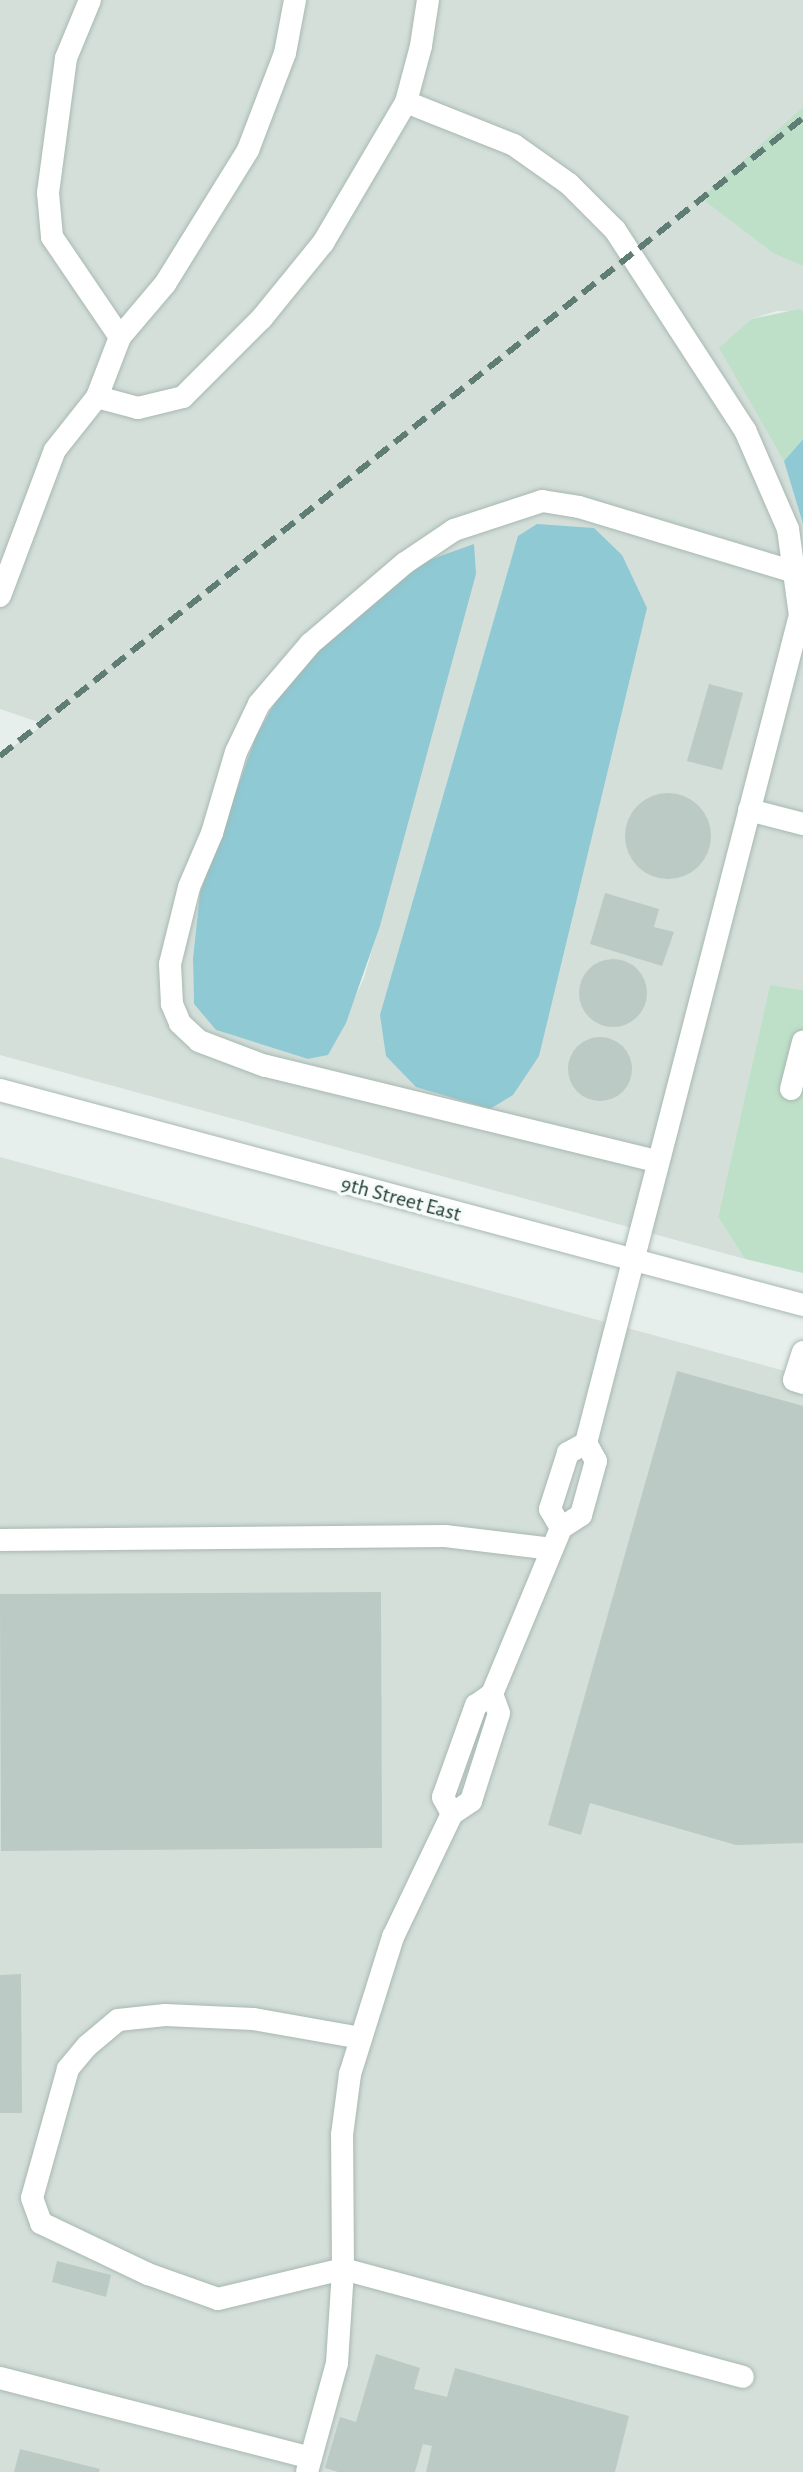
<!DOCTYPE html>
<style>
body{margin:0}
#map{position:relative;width:803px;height:2472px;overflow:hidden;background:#e6efeb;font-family:"Alegreya Sans",sans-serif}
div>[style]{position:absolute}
.built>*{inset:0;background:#d4dfda}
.green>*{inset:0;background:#bfe0c8}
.water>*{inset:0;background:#8ec9d4}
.building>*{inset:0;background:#bbcac4}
.round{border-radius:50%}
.roads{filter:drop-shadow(0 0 2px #a8b8b2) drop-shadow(0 0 2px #a8b8b2)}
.minor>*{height:22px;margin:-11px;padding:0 11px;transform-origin:11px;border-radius:11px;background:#fff}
.rail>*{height:6px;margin-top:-3px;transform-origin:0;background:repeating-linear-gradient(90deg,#5f7d75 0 16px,transparent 0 24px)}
span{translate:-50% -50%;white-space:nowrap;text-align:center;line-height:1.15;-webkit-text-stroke:7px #f7fbf9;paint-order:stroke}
.street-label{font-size:22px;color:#24423a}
</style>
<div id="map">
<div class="built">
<div style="clip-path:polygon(evenodd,0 0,803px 0,803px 107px,702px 198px,774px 254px,803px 266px,803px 311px,777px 311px,751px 319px,720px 348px,781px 450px,803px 524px,803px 990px,770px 986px,718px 1217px,745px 1259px,0 1055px,0 756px,44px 724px,0 709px,0 0,622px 555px,550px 999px,539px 1056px,622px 555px,0 0,392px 880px,364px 978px,328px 1055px,308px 1059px,216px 1030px,194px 1004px,193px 958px,200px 893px,392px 880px)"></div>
<div style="clip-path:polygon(0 1157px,803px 1376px,803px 2472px,0 2472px)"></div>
</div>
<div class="green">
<div style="clip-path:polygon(803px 107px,803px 266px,774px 254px,701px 198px)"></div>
<div style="clip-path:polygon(799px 309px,803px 311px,803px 439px,784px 461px,719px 348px,751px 319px)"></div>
<div style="clip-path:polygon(770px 985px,803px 990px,803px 1273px,745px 1259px,718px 1217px)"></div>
</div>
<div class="water">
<div style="clip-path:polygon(803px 439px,803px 524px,784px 461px)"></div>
<div style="clip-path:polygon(537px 524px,594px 528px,622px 555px,647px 608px,539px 1056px,513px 1095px,490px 1109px,416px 1087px,386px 1056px,380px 1015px,518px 536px)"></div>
<div style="clip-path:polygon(474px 544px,476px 574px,380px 926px,346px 1023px,328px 1055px,308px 1059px,216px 1030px,194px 1004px,193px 958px,200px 893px,256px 736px,297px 664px,404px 569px)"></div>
</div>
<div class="building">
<div style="clip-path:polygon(709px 684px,743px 693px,722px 770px,687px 761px)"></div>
<div class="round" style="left:625px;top:793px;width:86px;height:86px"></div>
<div style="clip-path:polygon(605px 893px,659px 909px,654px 927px,674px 932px,662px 966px,590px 944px)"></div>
<div class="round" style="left:579px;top:959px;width:68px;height:68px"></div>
<div class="round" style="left:568px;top:1037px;width:64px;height:64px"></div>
<div style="clip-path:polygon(677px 1371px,803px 1406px,803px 1843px,736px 1845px,590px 1803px,581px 1835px,548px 1825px)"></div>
<div style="clip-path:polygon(381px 1592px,382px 1848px,1px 1851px,0 1594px)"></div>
<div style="clip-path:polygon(21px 1974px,22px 2113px,0 2113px,0 1975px)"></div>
<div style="clip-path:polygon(57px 2261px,111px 2275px,106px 2297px,52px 2282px)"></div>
<div style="clip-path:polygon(376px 2354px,420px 2368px,414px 2389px,447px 2397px,455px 2368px,629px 2416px,615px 2472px,426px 2472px,432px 2446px,423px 2444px,415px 2472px,338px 2472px,325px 2468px,340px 2417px,356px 2422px)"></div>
<div style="clip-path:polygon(20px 2449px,100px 2469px,99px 2472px,14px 2472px)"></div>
</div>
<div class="roads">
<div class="minor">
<div style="left:90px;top:0;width:63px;rotate:112.5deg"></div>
<div style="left:66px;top:58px;width:136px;rotate:97.6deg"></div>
<div style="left:48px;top:193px;width:44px;rotate:84.8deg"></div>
<div style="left:52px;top:237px;width:121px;rotate:55.8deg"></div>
<div style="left:428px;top:0;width:47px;rotate:98.7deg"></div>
<div style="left:421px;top:46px;width:58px;rotate:105deg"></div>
<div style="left:406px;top:102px;width:116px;rotate:21.7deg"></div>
<div style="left:514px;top:145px;width:67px;rotate:35.3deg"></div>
<div style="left:569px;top:184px;width:65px;rotate:45deg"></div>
<div style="left:615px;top:230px;width:239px;rotate:57deg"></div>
<div style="left:745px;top:430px;width:108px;rotate:66.5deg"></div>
<div style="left:788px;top:529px;width:87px;rotate:82.1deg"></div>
<div style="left:800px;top:615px;width:855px;rotate:104.49deg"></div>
<div style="left:97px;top:397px;width:42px;rotate:15deg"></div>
<div style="left:138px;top:408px;width:46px;rotate:-13.7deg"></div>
<div style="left:183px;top:397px;width:112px;rotate:-45deg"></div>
<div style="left:262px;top:318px;width:97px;rotate:-50.9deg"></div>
<div style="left:323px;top:243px;width:164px;rotate:-59.5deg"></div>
<div style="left:0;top:596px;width:156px;rotate:-69.4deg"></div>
<div style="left:55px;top:450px;width:68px;rotate:-51.6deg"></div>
<div style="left:97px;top:397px;width:64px;rotate:-69deg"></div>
<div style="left:120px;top:337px;width:70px;rotate:-49.7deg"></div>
<div style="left:165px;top:284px;width:158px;rotate:-58.2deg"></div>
<div style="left:248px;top:150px;width:104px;rotate:-69.1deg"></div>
<div style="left:285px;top:53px;width:54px;rotate:-79.3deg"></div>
<div style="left:749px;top:810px;width:56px;rotate:14.5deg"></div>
<div style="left:791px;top:1089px;width:49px;rotate:-75.7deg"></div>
<div style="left:0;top:1090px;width:831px;rotate:14.99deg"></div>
<div style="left:656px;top:1161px;width:402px;rotate:-166.3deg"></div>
<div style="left:265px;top:1066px;width:71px;rotate:-159.3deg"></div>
<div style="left:199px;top:1041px;width:26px;rotate:-137deg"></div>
<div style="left:180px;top:1023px;width:21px;rotate:-113deg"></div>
<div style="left:172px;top:1004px;width:40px;rotate:-92.9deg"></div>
<div style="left:170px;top:964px;width:79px;rotate:-76.1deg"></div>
<div style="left:189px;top:887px;width:59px;rotate:-66.9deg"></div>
<div style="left:212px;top:833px;width:84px;rotate:-73.5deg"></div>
<div style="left:236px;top:752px;width:53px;rotate:-64.4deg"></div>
<div style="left:259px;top:704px;width:79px;rotate:-49.6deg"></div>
<div style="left:310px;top:644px;width:125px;rotate:-40.5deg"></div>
<div style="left:405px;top:563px;width:59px;rotate:-34deg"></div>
<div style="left:454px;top:530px;width:93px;rotate:-18.2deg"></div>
<div style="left:542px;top:501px;width:37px;rotate:9deg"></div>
<div style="left:579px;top:507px;width:225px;rotate:16.8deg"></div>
<div style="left:803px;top:1352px;width:29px;rotate:108deg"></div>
<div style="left:794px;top:1380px;width:9px;rotate:18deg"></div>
<div style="left:0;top:1540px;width:445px;rotate:-0.5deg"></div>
<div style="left:445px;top:1536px;width:108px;rotate:6.9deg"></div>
<div style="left:492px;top:1694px;width:180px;rotate:-67.4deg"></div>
<div style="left:561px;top:1528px;width:24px;rotate:-33deg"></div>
<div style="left:581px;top:1515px;width:56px;rotate:-74.5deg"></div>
<div style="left:596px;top:1461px;width:21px;rotate:-119deg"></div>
<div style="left:586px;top:1443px;width:21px;rotate:151deg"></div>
<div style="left:568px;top:1453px;width:59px;rotate:107.8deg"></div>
<div style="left:550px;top:1509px;width:22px;rotate:60deg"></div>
<div style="left:361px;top:2038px;width:110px;rotate:-170deg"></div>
<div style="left:253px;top:2019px;width:88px;rotate:-177.4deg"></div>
<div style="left:165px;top:2015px;width:47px;rotate:173.9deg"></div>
<div style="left:118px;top:2020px;width:40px;rotate:140deg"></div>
<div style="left:87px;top:2046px;width:30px;rotate:130deg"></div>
<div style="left:68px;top:2069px;width:134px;rotate:105.6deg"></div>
<div style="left:32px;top:2198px;width:27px;rotate:70deg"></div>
<div style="left:41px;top:2223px;width:119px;rotate:25.5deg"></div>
<div style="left:148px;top:2274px;width:74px;rotate:19.7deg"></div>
<div style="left:218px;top:2299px;width:129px;rotate:-13.5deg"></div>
<div style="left:343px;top:2269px;width:414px;rotate:15.1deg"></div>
<div style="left:0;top:2378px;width:321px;rotate:14.4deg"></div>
<div style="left:307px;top:2472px;width:113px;rotate:-74.6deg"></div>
<div style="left:337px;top:2363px;width:94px;rotate:-86.3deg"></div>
<div style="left:343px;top:2269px;width:134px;rotate:-90.4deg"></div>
<div style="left:342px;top:2135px;width:62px;rotate:-82.5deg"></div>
<div style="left:350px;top:2074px;width:144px;rotate:-72.6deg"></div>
<div style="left:393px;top:1937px;width:136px;rotate:-64.4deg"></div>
<div style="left:452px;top:1814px;width:23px;rotate:-34deg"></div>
<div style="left:471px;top:1801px;width:92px;rotate:-72.3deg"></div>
<div style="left:499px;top:1713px;width:20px;rotate:-110deg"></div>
<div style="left:492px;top:1694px;width:19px;rotate:145deg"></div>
<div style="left:476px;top:1705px;width:98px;rotate:109.7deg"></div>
<div style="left:443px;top:1797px;width:19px;rotate:62deg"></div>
</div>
</div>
<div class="rail">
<div style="left:0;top:756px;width:1026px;rotate:-38.47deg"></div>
</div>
<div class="street-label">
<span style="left:401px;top:1199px;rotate:15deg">9th Street East</span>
</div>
</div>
